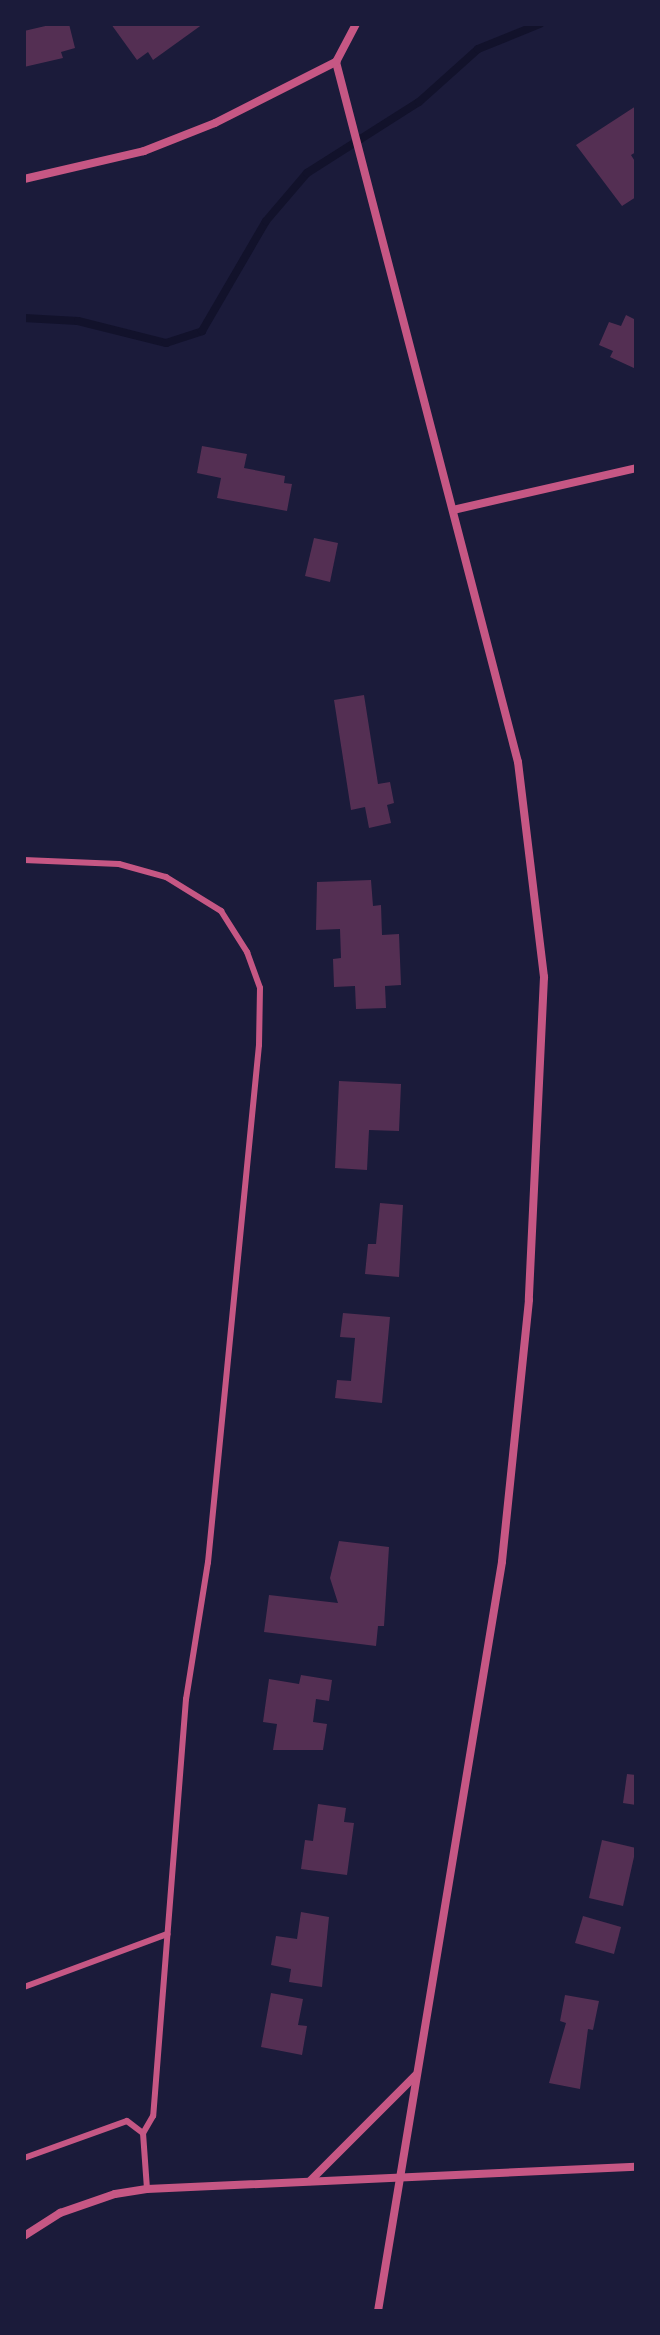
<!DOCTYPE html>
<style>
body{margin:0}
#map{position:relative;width:660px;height:2335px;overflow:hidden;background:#1b1b3a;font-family:"Fira Sans",sans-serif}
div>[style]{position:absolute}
.stream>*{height:8px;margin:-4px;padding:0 4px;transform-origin:4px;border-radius:4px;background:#12122b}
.building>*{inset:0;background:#542f53}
.service>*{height:6px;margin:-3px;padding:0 3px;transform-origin:3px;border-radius:3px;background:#c65784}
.minor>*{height:8px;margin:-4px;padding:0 4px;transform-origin:4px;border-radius:4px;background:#c65784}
span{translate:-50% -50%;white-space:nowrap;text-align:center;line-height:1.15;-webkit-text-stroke:6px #1b1b3a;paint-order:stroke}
.frame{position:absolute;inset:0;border:26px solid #1b1b3a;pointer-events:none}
</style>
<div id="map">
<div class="stream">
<div style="left:24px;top:318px;width:54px;rotate:3.2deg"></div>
<div style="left:78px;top:321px;width:91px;rotate:14deg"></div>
<div style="left:166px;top:343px;width:38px;rotate:-18deg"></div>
<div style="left:202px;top:331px;width:127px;rotate:-59.8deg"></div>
<div style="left:266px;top:221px;width:63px;rotate:-49.5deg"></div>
<div style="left:307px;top:173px;width:133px;rotate:-32.4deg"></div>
<div style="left:419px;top:102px;width:79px;rotate:-41.9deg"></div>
<div style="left:478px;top:49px;width:67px;rotate:-22deg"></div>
</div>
<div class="building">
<div style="clip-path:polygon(54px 24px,69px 24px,75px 48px,61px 52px,63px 58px,24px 67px,24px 31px)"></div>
<div style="clip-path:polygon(111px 24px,203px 24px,153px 60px,148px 52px,137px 60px)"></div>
<div style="clip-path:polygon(636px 106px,636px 152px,631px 155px,636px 163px,636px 197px,622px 206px,576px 145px)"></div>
<div style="clip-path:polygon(626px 315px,636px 320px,636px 369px,610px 357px,613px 351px,599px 345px,609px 322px,621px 326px)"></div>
<div style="clip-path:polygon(202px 446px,247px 454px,244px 468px,285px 476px,284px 483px,292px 484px,287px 511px,217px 498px,221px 478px,197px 473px)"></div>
<div style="clip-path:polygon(314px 538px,338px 543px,330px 582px,305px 576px)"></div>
<div style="clip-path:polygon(364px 695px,378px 784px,390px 782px,394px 803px,387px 805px,391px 823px,369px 828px,365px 807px,351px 810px,334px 700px)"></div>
<div style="clip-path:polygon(371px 880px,373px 906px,381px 905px,382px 935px,399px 934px,401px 985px,385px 986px,386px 1008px,356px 1009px,355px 986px,334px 987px,333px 959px,341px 958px,340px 929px,316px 930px,317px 882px)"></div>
<div style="clip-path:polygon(339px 1081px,401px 1084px,399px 1131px,369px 1130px,367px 1170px,335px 1168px)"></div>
<div style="clip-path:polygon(380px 1203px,403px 1205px,399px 1277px,365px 1274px,368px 1244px,376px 1244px)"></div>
<div style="clip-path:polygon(343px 1313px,390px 1317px,382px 1403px,335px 1398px,337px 1380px,351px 1381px,355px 1338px,340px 1337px)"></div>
<div style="clip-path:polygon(339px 1541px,389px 1547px,384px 1626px,378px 1626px,376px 1646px,264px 1632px,269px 1595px,338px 1603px,330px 1578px)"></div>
<div style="clip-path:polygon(301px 1675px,332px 1680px,329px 1701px,316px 1699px,313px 1722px,327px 1724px,323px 1750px,273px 1750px,277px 1724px,263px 1722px,269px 1679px,299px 1684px)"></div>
<div style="clip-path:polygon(627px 1774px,636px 1775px,636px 1805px,623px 1803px)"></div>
<div style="clip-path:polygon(318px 1804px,346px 1808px,344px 1822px,354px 1823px,347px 1875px,301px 1869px,305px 1840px,313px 1841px)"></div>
<div style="clip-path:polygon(602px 1840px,636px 1848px,623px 1906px,589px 1898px)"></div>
<div style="clip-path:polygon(301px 1912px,329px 1917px,322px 1987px,289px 1982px,291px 1969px,271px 1965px,276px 1936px,297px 1939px)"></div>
<div style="clip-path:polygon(583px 1916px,621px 1927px,614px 1954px,575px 1943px)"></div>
<div style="clip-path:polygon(271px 1993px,303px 1999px,298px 2025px,307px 2026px,302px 2055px,261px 2047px)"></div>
<div style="clip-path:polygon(565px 1995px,599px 2001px,593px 2030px,588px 2029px,580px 2089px,549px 2083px,566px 2023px,560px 2021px)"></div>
</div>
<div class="service">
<div style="left:24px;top:860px;width:95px;rotate:2.4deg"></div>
<div style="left:119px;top:864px;width:49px;rotate:15.5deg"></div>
<div style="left:166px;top:877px;width:65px;rotate:31.7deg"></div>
<div style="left:221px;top:911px;width:49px;rotate:57.6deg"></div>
<div style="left:247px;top:952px;width:38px;rotate:70deg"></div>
<div style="left:260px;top:988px;width:57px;rotate:91deg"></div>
<div style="left:259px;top:1045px;width:520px;rotate:95.63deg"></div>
<div style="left:208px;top:1562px;width:139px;rotate:99.1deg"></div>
<div style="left:186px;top:1699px;width:418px;rotate:94.5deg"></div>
<div style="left:153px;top:2116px;width:20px;rotate:120deg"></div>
<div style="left:24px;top:1987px;width:153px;rotate:-20.3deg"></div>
<div style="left:24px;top:2158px;width:109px;rotate:-19.8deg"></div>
<div style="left:127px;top:2121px;width:20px;rotate:37deg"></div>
<div style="left:143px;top:2133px;width:56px;rotate:85.9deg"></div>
</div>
<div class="minor">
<div style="left:356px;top:24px;width:43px;rotate:117.8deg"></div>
<div style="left:336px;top:62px;width:723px;rotate:75.43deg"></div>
<div style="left:518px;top:762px;width:217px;rotate:83.1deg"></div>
<div style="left:544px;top:977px;width:323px;rotate:92.7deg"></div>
<div style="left:529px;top:1300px;width:263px;rotate:95.9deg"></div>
<div style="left:502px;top:1562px;width:759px;rotate:99.4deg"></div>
<div style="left:24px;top:179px;width:123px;rotate:-13.1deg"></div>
<div style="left:144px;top:151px;width:76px;rotate:-21.5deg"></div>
<div style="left:215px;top:123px;width:136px;rotate:-26.8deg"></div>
<div style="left:453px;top:510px;width:188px;rotate:-12.9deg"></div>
<div style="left:310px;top:2181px;width:150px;rotate:-45deg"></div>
<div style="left:24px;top:2236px;width:43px;rotate:-32.6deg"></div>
<div style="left:60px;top:2213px;width:58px;rotate:-19.1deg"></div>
<div style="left:115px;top:2194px;width:32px;rotate:-9deg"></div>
<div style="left:147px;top:2189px;width:489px;rotate:-2.6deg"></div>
</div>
<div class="frame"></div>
</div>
